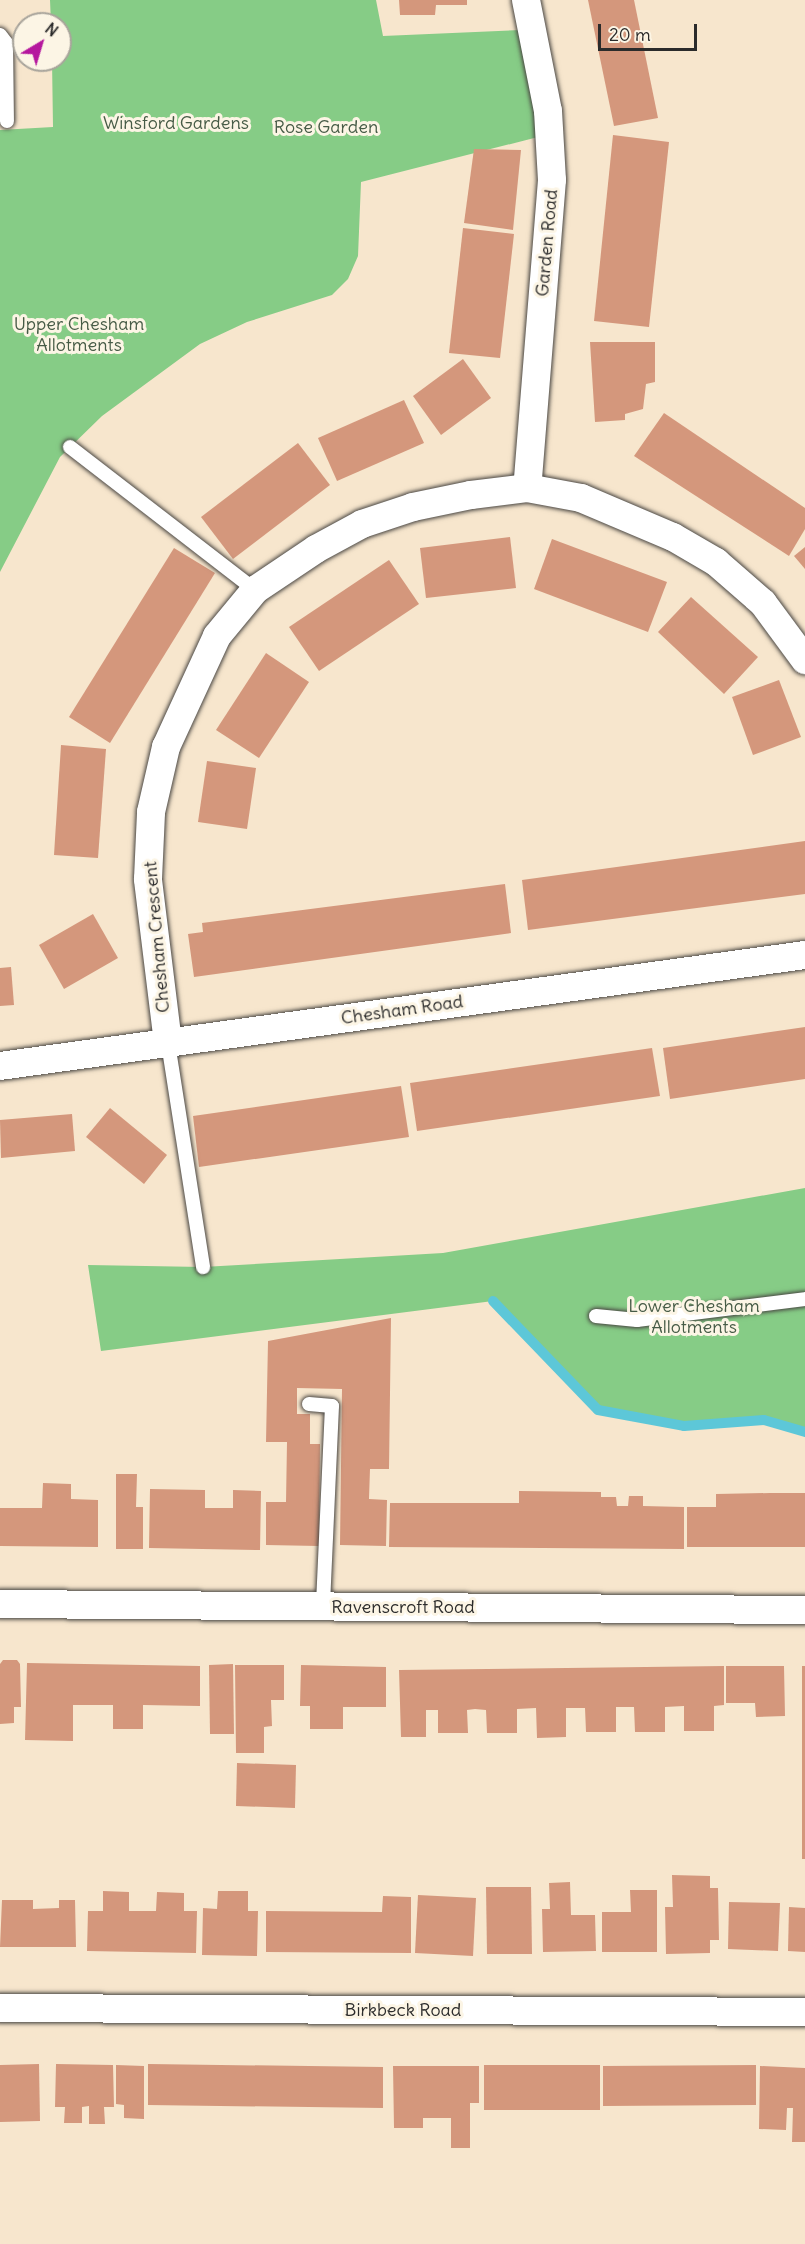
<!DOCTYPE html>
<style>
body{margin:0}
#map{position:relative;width:805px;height:2244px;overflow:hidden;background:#f7e6cd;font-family:Delius,sans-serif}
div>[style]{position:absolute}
.green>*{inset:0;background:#86cc86}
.stream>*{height:10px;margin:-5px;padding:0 5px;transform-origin:5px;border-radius:5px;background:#5dc7d8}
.building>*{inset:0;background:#d4977c}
.roads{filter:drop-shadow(0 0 2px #4a4743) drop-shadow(0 0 2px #4a4743)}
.service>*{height:14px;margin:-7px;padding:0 7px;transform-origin:7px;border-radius:7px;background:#fff}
.minor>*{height:28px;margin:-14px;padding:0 14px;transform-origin:14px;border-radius:14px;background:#fff}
span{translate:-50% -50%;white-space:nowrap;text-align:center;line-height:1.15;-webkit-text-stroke:6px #fcf5e5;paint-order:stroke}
.park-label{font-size:18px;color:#465b46}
.street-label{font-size:18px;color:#2b2b2b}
.north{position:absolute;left:12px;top:12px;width:60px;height:60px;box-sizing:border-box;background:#fcf5e5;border:2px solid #a8a49b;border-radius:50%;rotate:38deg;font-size:16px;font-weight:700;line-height:24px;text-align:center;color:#2b2b2b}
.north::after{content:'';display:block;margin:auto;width:21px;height:27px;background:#b5179e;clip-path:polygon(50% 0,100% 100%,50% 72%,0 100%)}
.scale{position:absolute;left:598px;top:24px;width:99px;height:27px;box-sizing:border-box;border:3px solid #2b2b2b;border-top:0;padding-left:8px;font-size:18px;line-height:21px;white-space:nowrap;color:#2b2b2b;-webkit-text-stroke:4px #fcf5e5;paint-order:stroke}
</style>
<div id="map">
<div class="green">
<div style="clip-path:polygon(50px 0,376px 0,383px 36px,521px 30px,538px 137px,361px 182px,358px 256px,348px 279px,332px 295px,247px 322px,200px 344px,102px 416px,60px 457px,0 572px,0 130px,53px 127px,52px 60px,60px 60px,60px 24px,51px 24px)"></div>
<div style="clip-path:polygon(805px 1188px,805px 1432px,764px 1420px,684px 1426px,598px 1410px,493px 1301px,101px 1351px,88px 1265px,203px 1267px,443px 1253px)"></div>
</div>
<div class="stream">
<div style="left:493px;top:1301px;width:151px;rotate:46.1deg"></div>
<div style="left:598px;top:1410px;width:87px;rotate:10.5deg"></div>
<div style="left:684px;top:1426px;width:80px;rotate:-4.3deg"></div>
<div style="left:764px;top:1420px;width:43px;rotate:16.3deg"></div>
</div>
<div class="building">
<div style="clip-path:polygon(399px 0,467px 0,467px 5px,436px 5px,435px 15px,400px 15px)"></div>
<div style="clip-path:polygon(588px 0,634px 0,658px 118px,614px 126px)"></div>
<div style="clip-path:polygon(613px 135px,669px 142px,649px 327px,594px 321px)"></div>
<div style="clip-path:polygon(474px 149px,521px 150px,513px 230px,464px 223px)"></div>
<div style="clip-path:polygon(463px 228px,514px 234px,500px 358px,449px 353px)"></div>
<div style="clip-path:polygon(590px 342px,655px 342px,655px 382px,646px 384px,643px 409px,625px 414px,625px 420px,595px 422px)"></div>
<div style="clip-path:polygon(463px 359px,491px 398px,441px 435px,413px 396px)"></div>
<div style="clip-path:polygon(404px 400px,424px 443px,337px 481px,318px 438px)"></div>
<div style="clip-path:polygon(664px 413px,805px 508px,805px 529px,789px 556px,634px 456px)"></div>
<div style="clip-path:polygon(298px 443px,330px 485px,233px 559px,201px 517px)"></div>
<div style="clip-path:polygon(510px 537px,516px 588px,426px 598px,420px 548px)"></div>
<div style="clip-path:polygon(552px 539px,667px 582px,648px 632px,534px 589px)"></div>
<div style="clip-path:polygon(805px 547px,805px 569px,794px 556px)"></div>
<div style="clip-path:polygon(174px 548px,215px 573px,110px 743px,69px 717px)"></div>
<div style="clip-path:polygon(389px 560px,419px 604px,319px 671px,289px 627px)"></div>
<div style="clip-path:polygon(691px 597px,758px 657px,724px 694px,658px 632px)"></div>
<div style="clip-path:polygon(266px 653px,309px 682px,259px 758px,216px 730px)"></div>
<div style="clip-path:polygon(779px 680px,801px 737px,753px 755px,732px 697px)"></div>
<div style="clip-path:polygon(61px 745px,106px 749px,98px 858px,54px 855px)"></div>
<div style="clip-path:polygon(207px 761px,256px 768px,247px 829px,198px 822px)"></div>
<div style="clip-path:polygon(805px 841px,805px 894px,528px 930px,522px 880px)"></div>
<div style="clip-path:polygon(505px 884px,511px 933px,194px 977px,188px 934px,203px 932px,202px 923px)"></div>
<div style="clip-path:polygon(93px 914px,118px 958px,64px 989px,39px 945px)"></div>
<div style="clip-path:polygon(11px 967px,14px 1005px,0 1006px,0 968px)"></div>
<div style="clip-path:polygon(805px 1027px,805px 1079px,670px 1099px,663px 1048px)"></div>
<div style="clip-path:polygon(652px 1048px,660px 1096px,417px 1131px,410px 1083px)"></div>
<div style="clip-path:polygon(401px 1086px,409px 1137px,199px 1167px,193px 1116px)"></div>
<div style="clip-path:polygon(110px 1108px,167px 1155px,144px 1184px,86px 1137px)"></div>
<div style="clip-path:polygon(72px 1114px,75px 1151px,1px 1158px,0 1120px)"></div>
<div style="clip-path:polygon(391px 1318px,389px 1469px,370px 1469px,369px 1499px,387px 1500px,386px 1546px,340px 1545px,342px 1389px,297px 1388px,297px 1414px,310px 1414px,310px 1444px,320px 1444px,319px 1546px,266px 1545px,266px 1502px,286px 1502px,287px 1442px,266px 1442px,268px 1341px)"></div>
<div style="clip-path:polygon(116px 1474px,137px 1474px,136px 1507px,143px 1507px,143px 1549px,116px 1549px)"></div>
<div style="clip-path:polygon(43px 1483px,71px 1484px,71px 1499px,98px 1500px,98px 1547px,0 1546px,0 1508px,42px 1508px)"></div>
<div style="clip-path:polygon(150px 1489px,205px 1490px,205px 1508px,233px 1508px,233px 1490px,261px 1491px,260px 1550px,149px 1548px)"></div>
<div style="clip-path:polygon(519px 1491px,601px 1492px,601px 1497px,616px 1497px,617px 1506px,628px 1506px,629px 1496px,643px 1496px,643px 1506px,684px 1507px,684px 1549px,389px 1547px,390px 1503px,519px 1503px)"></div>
<div style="clip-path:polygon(770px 1493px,805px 1493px,805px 1547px,687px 1547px,687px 1507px,716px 1507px,716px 1494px)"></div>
<div style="clip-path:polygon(3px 1660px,17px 1660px,20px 1664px,21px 1707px,14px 1707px,14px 1723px,0 1724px,0 1664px)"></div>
<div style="clip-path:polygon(27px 1663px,200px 1666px,200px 1706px,143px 1705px,143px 1729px,113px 1729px,113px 1705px,73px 1705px,73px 1741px,25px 1740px)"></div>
<div style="clip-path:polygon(233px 1664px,234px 1734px,210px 1734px,209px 1665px)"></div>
<div style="clip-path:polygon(235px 1665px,284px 1665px,284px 1700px,271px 1700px,272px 1726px,264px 1727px,264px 1753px,236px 1753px)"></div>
<div style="clip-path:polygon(301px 1665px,386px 1667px,386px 1707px,343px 1707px,343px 1729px,310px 1729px,310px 1706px,300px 1706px)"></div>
<div style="clip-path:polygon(724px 1666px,724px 1705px,714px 1706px,714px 1731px,684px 1731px,684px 1706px,665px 1707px,665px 1732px,635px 1732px,634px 1707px,616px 1707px,616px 1732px,586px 1732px,585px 1708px,566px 1708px,566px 1737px,537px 1738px,536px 1708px,517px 1709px,517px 1733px,487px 1733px,486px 1710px,475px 1709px,467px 1710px,468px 1733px,438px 1733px,438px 1710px,426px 1710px,426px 1737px,401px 1737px,399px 1670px)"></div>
<div style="clip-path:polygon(726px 1666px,784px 1666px,785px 1716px,756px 1717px,755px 1703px,726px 1703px)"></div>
<div style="clip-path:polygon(802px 1666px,805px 1666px,805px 1859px,802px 1859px)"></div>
<div style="clip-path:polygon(237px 1763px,296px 1765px,295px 1808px,236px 1806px)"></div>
<div style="clip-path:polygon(672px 1875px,710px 1876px,710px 1888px,718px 1888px,719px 1940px,710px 1940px,710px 1953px,666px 1954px,665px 1907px,673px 1907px)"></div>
<div style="clip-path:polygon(570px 1882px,571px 1915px,595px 1915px,596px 1951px,543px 1952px,542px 1909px,550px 1909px,549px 1883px)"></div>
<div style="clip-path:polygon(486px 1887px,531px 1887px,532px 1954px,487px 1954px)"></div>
<div style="clip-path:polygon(630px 1890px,657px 1890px,657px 1952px,602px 1952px,602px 1912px,631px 1912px)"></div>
<div style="clip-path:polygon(103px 1891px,129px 1892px,129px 1911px,156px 1911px,157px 1892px,184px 1893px,184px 1911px,197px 1911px,196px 1953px,87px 1951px,88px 1911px,103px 1911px)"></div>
<div style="clip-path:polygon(218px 1891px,248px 1891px,248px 1911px,258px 1911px,257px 1956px,202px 1955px,203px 1908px,217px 1909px)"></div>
<div style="clip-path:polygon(418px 1895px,476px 1898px,473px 1956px,415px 1953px)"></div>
<div style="clip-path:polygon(383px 1896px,411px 1897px,411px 1953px,266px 1952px,266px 1911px,382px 1912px)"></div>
<div style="clip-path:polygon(2px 1900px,33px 1900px,33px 1909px,59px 1908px,59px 1900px,75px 1900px,76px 1947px,0 1947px)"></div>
<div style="clip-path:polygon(729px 1902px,780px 1903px,778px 1951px,728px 1949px)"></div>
<div style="clip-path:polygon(789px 1907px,805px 1908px,805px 1952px,788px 1951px)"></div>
<div style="clip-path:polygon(39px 2064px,40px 2121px,0 2122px,0 2065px)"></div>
<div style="clip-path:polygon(56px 2064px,113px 2065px,114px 2107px,104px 2107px,105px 2124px,89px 2124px,89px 2106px,82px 2107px,82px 2123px,64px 2123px,65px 2107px,55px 2107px)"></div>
<div style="clip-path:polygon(148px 2064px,383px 2067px,383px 2108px,148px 2105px)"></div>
<div style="clip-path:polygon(116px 2065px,144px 2066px,144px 2119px,124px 2118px,124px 2105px,116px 2104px)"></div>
<div style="clip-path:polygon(484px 2065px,600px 2065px,600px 2110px,484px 2110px)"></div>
<div style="clip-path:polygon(756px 2065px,756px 2105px,603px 2106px,603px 2066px)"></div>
<div style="clip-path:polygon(393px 2066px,479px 2066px,479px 2103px,470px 2103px,470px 2148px,451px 2148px,451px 2118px,423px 2118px,423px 2128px,394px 2128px)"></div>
<div style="clip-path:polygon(760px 2066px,805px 2068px,805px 2142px,792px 2142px,793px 2108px,787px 2108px,786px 2130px,759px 2129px)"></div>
</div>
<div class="roads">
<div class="service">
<div style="left:0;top:35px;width:10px;rotate:53deg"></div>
<div style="left:6px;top:43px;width:78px;rotate:89.3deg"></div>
<div style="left:70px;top:447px;width:234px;rotate:37.7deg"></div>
<div style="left:168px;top:1043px;width:227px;rotate:81.1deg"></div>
<div style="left:596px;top:1316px;width:41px;rotate:5.6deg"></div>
<div style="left:637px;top:1320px;width:169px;rotate:-7.1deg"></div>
<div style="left:309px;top:1404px;width:23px;rotate:5deg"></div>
<div style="left:332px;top:1406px;width:200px;rotate:92.6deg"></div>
</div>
<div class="minor">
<div style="left:526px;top:0;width:113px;rotate:78.8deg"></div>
<div style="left:548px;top:111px;width:69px;rotate:86.7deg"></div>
<div style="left:552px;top:180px;width:309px;rotate:94.6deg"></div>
<div style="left:168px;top:1043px;width:165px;rotate:-97deg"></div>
<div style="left:148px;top:879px;width:67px;rotate:-87.4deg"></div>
<div style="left:151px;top:812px;width:67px;rotate:-77deg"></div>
<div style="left:166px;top:747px;width:122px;rotate:-65.3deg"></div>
<div style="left:217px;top:636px;width:60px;rotate:-50.4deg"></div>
<div style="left:255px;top:590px;width:73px;rotate:-33.9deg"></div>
<div style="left:316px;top:549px;width:52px;rotate:-28.5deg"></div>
<div style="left:362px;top:524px;width:54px;rotate:-18.4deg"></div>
<div style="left:413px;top:507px;width:59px;rotate:-11.7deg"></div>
<div style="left:471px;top:495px;width:56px;rotate:-7.1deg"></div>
<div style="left:527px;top:488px;width:55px;rotate:10.5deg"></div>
<div style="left:581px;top:498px;width:100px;rotate:23deg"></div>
<div style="left:673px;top:537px;width:50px;rotate:30.2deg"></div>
<div style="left:716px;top:562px;width:62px;rotate:41.1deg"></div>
<div style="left:763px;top:603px;width:71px;rotate:53.6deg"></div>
<div style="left:0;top:1066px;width:813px;rotate:-7.85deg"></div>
<div style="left:0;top:1604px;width:805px;rotate:0.43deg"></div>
<div style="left:0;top:2008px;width:805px;rotate:0.28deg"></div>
</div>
</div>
<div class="park-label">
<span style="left:176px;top:123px">Winsford Gardens</span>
<span style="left:326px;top:127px">Rose Garden</span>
<span style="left:79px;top:335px">Upper Chesham<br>Allotments</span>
<span style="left:694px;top:1317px">Lower Chesham<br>Allotments</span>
</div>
<div class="street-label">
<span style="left:547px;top:243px;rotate:-85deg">Garden Road</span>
<span style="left:157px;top:937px;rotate:-95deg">Chesham Crescent</span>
<span style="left:402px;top:1010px;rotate:-8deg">Chesham Road</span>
<span style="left:403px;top:1607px">Ravenscroft Road</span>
<span style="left:403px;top:2010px">Birkbeck Road</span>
</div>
<div class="north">N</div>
<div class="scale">20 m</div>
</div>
